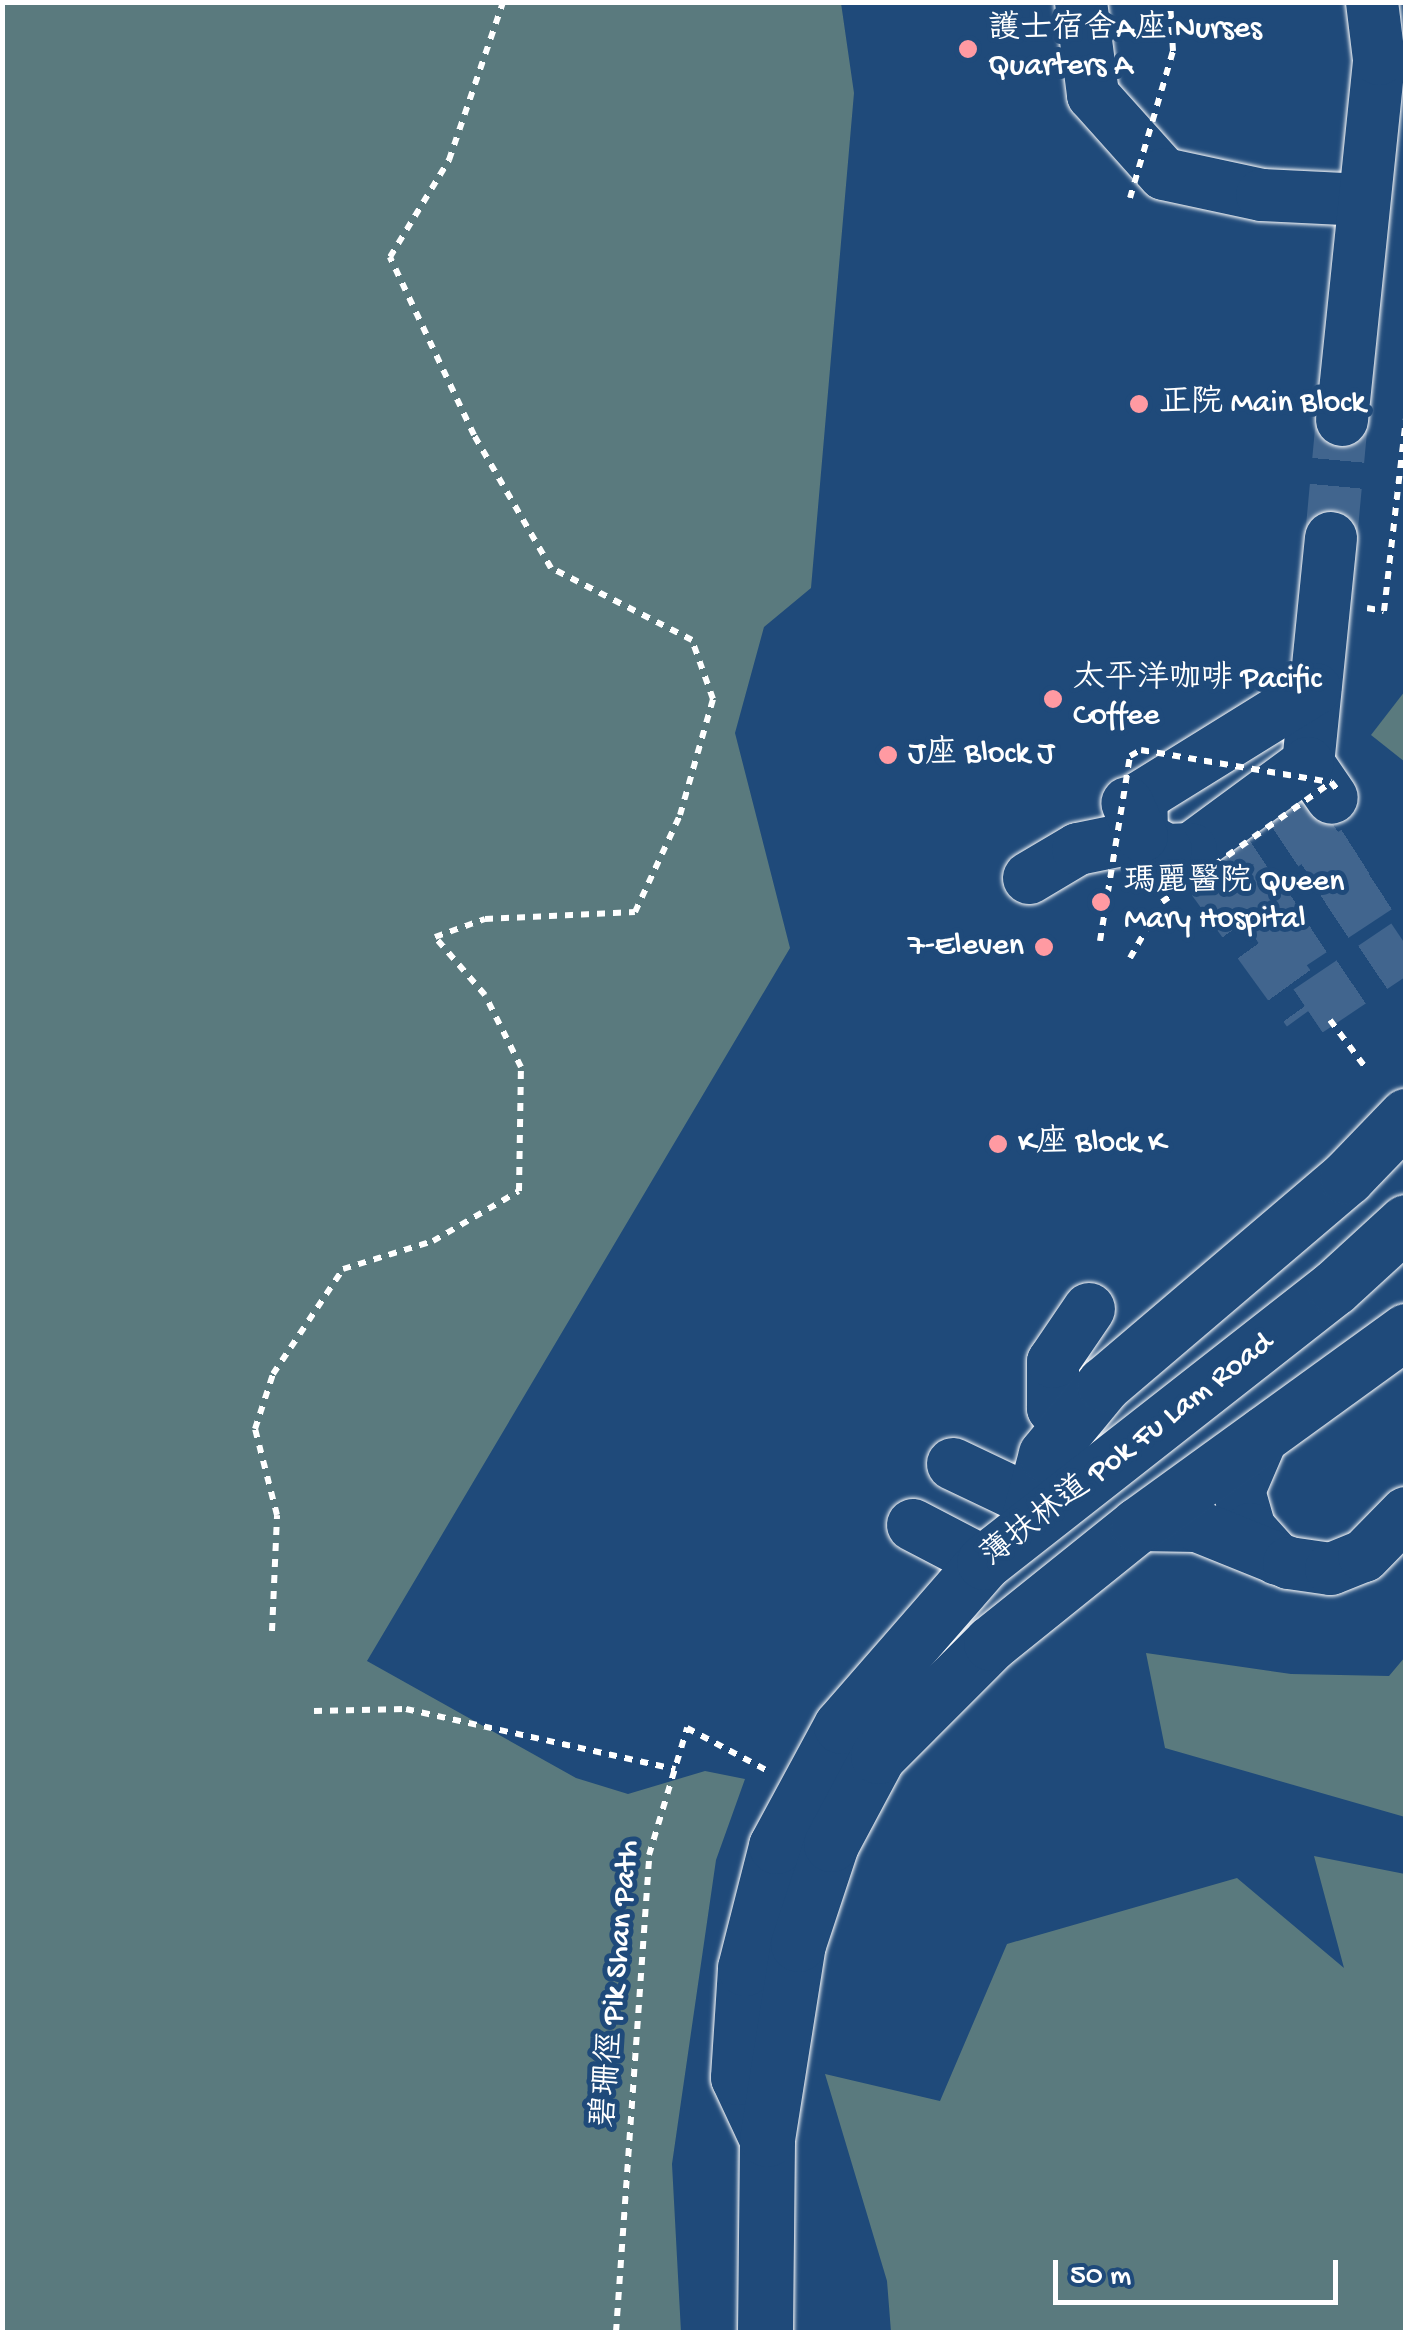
<!DOCTYPE html>
<meta charset="utf-8">
<style>
body{margin:0}
#map{position:relative;width:1408px;height:2335px;overflow:hidden;background:#1f4a7a;font-family:"Gochi Hand","LXGW WenKai TC",sans-serif}
div>[style]{position:absolute}
.green>*{inset:0;background:#5a7a7e}
.minor-tunnel>*{height:52px;margin-top:-26px;transform-origin:0;background:repeating-linear-gradient(90deg,#41658e 0 52px,transparent 0 78px)}
.path>*{height:6px;margin-top:-3px;transform-origin:0;background:repeating-linear-gradient(90deg,#fff 0 8px,transparent 0 16px)}
.roads{filter:drop-shadow(0 0 2px #fff) drop-shadow(0 0 2px #fff)}
.minor>*{height:52px;margin:-26px;padding:0 26px;transform-origin:26px;border-radius:26px;background:#1f4a7a}
.major>*{height:55px;margin:-27.5px;padding:0 27.5px;transform-origin:27.5px;border-radius:27.5px;background:#1f4a7a}
.path-bridge>*{height:6px;margin-top:-3px;transform-origin:0;background:repeating-linear-gradient(90deg,#fff 0 8px,transparent 0 16px)}
.dots>*{width:28px;height:28px;translate:-50% -50%;box-sizing:border-box;border:5px solid #1f4a7a;border-radius:50%}
span{translate:-50% -50%;white-space:nowrap;text-align:center;line-height:1.15;-webkit-text-stroke:10px #1f4a7a;paint-order:stroke}
.poi-label{font-size:32px;color:#fff}
.left{translate:0 -50%;text-align:left}
.right{translate:-100% -50%;text-align:right}
.street-label{font-size:32px;color:#fff}
.frame{position:absolute;inset:0;border:5px solid #fff;pointer-events:none}
.scale{position:absolute;left:1053px;top:2260px;width:285px;height:45px;box-sizing:border-box;border:5px solid #fff;border-top:0;padding-left:12px;font-size:30px;line-height:35px;white-space:nowrap;color:#fff;-webkit-text-stroke:8px #1f4a7a;paint-order:stroke}
</style>
<div id="map">
<div class="green">
<div style="clip-path:polygon(3px 2px,841px 3px,854px 93px,811px 588px,764px 627px,735px 733px,790px 948px,367px 1661px,576px 1778px,628px 1794px,705px 1771px,745px 1779px,716px 1860px,672px 2164px,681px 2332px,3px 2332px)"></div>
<div style="clip-path:polygon(1405px 691px,1405px 762px,1371px 735px)"></div>
<div style="clip-path:polygon(1146px 1653px,1291px 1674px,1389px 1676px,1405px 1657px,1405px 1817px,1165px 1748px)"></div>
<div style="clip-path:polygon(1314px 1856px,1405px 1874px,1405px 2332px,891px 2332px,887px 2281px,825px 2074px,940px 2101px,1007px 1944px,1237px 1878px,1344px 1968px)"></div>
</div>
<div class="minor-tunnel">
<div style="left:1331px;top:538px;width:119px;rotate:-84.7deg"></div>
<div style="left:1213px;top:880px;width:162px;rotate:54.1deg"></div>
<div style="left:1308px;top:1011px;width:118px;rotate:-34deg"></div>
<div style="left:1219px;top:888px;width:144px;rotate:-33.7deg"></div>
<div style="left:1246px;top:922px;width:143px;rotate:-32.7deg"></div>
<div style="left:1269px;top:959px;width:144px;rotate:-33.4deg"></div>
</div>
<div class="path">
<div style="left:1367px;top:608px;width:17px;rotate:10deg"></div>
<div style="left:1384px;top:611px;width:194px;rotate:-83.5deg"></div>
<div style="left:1330px;top:1020px;width:59px;rotate:53.3deg"></div>
<div style="left:272px;top:1631px;width:116px;rotate:-87.5deg"></div>
<div style="left:277px;top:1515px;width:89px;rotate:-104.3deg"></div>
<div style="left:255px;top:1429px;width:58px;rotate:-71.9deg"></div>
<div style="left:273px;top:1374px;width:126px;rotate:-56.3deg"></div>
<div style="left:343px;top:1269px;width:94px;rotate:-17.3deg"></div>
<div style="left:433px;top:1241px;width:99px;rotate:-30.2deg"></div>
<div style="left:519px;top:1191px;width:124px;rotate:-89.1deg"></div>
<div style="left:521px;top:1067px;width:80px;rotate:-116.6deg"></div>
<div style="left:485px;top:995px;width:77px;rotate:-130.8deg"></div>
<div style="left:435px;top:937px;width:53px;rotate:-19.8deg"></div>
<div style="left:485px;top:919px;width:150px;rotate:-2.7deg"></div>
<div style="left:635px;top:912px;width:107px;rotate:-65.1deg"></div>
<div style="left:680px;top:815px;width:121px;rotate:-74.1deg"></div>
<div style="left:713px;top:699px;width:63px;rotate:-109.6deg"></div>
<div style="left:692px;top:640px;width:158px;rotate:-152.9deg"></div>
<div style="left:551px;top:568px;width:154px;rotate:-120.1deg"></div>
<div style="left:474px;top:435px;width:197px;rotate:-115.3deg"></div>
<div style="left:390px;top:257px;width:114px;rotate:-58.7deg"></div>
<div style="left:449px;top:160px;width:167px;rotate:-71.1deg"></div>
<div style="left:314px;top:1711px;width:92px;rotate:-1.2deg"></div>
<div style="left:406px;top:1709px;width:276px;rotate:12.6deg"></div>
<div style="left:616px;top:2332px;width:478px;rotate:-86deg"></div>
<div style="left:649px;top:1855px;width:133px;rotate:-73.3deg"></div>
<div style="left:687px;top:1728px;width:92px;rotate:28deg"></div>
</div>
<div class="roads">
<div class="minor">
<div style="left:1081px;top:2px;width:94px;rotate:82.6deg"></div>
<div style="left:1093px;top:95px;width:106px;rotate:48.1deg"></div>
<div style="left:1164px;top:174px;width:100px;rotate:12.1deg"></div>
<div style="left:1262px;top:195px;width:102px;rotate:2.8deg"></div>
<div style="left:1342px;top:420px;width:363px;rotate:-84.1deg"></div>
<div style="left:1379px;top:59px;width:57px;rotate:-97deg"></div>
<div style="left:1331px;top:538px;width:226px;rotate:95.8deg"></div>
<div style="left:1308px;top:763px;width:42px;rotate:55.6deg"></div>
<div style="left:1308px;top:763px;width:145px;rotate:143.7deg"></div>
<div style="left:1191px;top:849px;width:25px;rotate:178deg"></div>
<div style="left:1166px;top:850px;width:28px;rotate:-150deg"></div>
<div style="left:1142px;top:836px;width:39px;rotate:-91deg"></div>
<div style="left:1141px;top:797px;width:205px;rotate:-31.8deg"></div>
<div style="left:1029px;top:878px;width:57px;rotate:-30.6deg"></div>
<div style="left:1078px;top:849px;width:65px;rotate:-11.5deg"></div>
<div style="left:1142px;top:836px;width:36px;rotate:-114deg"></div>
<div style="left:1071px;top:1422px;width:23px;rotate:-142deg"></div>
<div style="left:1053px;top:1408px;width:46px;rotate:-90deg"></div>
<div style="left:1053px;top:1362px;width:64px;rotate:-55.8deg"></div>
<div style="left:1264px;top:1433px;width:63px;rotate:113.3deg"></div>
<div style="left:1239px;top:1491px;width:40px;rotate:74deg"></div>
<div style="left:1250px;top:1529px;width:40px;rotate:48deg"></div>
<div style="left:953px;top:1464px;width:89px;rotate:25.4deg"></div>
<div style="left:913px;top:1525px;width:80px;rotate:27.5deg"></div>
<div style="left:1138px;top:1525px;width:59px;rotate:1deg"></div>
<div style="left:1197px;top:1526px;width:99px;rotate:21.9deg"></div>
<div style="left:1289px;top:1563px;width:42px;rotate:8.1deg"></div>
<div style="left:1331px;top:1569px;width:35px;rotate:-22deg"></div>
<div style="left:1364px;top:1556px;width:60px;rotate:-45.7deg"></div>
</div>
<div class="major">
<div style="left:1027px;top:1525px;width:73px;rotate:-75deg"></div>
<div style="left:1046px;top:1454px;width:91px;rotate:-50.4deg"></div>
<div style="left:1104px;top:1384px;width:319px;rotate:-40.4deg"></div>
<div style="left:1347px;top:1177px;width:85px;rotate:-46deg"></div>
<div style="left:767px;top:2139px;width:68px;rotate:-115.1deg"></div>
<div style="left:738px;top:2077px;width:109px;rotate:-86.3deg"></div>
<div style="left:745px;top:1968px;width:126px;rotate:-75.7deg"></div>
<div style="left:776px;top:1846px;width:136px;rotate:-61.6deg"></div>
<div style="left:841px;top:1726px;width:218px;rotate:-48.9deg"></div>
<div style="left:984px;top:1562px;width:446px;rotate:-38.1deg"></div>
<div style="left:1335px;top:1287px;width:96px;rotate:-42.5deg"></div>
<div style="left:765px;top:2332px;width:193px;rotate:-89.4deg"></div>
<div style="left:767px;top:2139px;width:197px;rotate:-81deg"></div>
<div style="left:798px;top:1944px;width:105px;rotate:-71.7deg"></div>
<div style="left:831px;top:1844px;width:100px;rotate:-61.9deg"></div>
<div style="left:878px;top:1756px;width:160px;rotate:-45deg"></div>
<div style="left:991px;top:1643px;width:189px;rotate:-38.8deg"></div>
<div style="left:1138px;top:1525px;width:331px;rotate:-35.9deg"></div>
</div>
</div>
<div class="path-bridge">
<div style="left:1130px;top:198px;width:153px;rotate:-73.7deg"></div>
<div style="left:1173px;top:51px;width:49px;rotate:-93.5deg"></div>
<div style="left:1100px;top:941px;width:187px;rotate:-80.8deg"></div>
<div style="left:1130px;top:756px;width:13px;rotate:-29deg"></div>
<div style="left:1141px;top:750px;width:193px;rotate:9.6deg"></div>
<div style="left:1331px;top:782px;width:14px;rotate:51deg"></div>
<div style="left:1130px;top:958px;width:64px;rotate:-60.3deg"></div>
<div style="left:1162px;top:902px;width:206px;rotate:-35.3deg"></div>
</div>
<div class="dots">
<div style="left:968px;top:49px;background:#ff9aa2"></div>
<div style="left:1139px;top:404px;background:#ff9aa2"></div>
<div style="left:1053px;top:699px;background:#ff9aa2"></div>
<div style="left:888px;top:755px;background:#ff9aa2"></div>
<div style="left:1101px;top:902px;background:#ff9aa2"></div>
<div style="left:1044px;top:947px;background:#ff9aa2"></div>
<div style="left:998px;top:1144px;background:#ff9aa2"></div>
</div>
<div class="poi-label">
<span class="left" style="left:988px;top:49px">護士宿舍A座 Nurses<br>Quarters A</span>
<span class="left" style="left:1159px;top:404px">正院 Main Block</span>
<span class="left" style="left:1073px;top:699px">太平洋咖啡 Pacific<br>Coffee</span>
<span class="left" style="left:908px;top:755px">J座 Block J</span>
<span class="left" style="left:1124px;top:902px">瑪麗醫院 Queen<br>Mary Hospital</span>
<span class="right" style="left:1024px;top:947px">7-Eleven</span>
<span class="left" style="left:1018px;top:1144px">K座 Block K</span>
</div>
<div class="street-label">
<span style="left:1128px;top:1451px;rotate:-38deg">薄扶林道 Pok Fu Lam Road</span>
<span style="left:618px;top:1984px;rotate:-85deg">碧珊徑 Pik Shan Path</span>
</div>
<div class="frame"></div>
<div class="scale">50 m</div>
</div>
